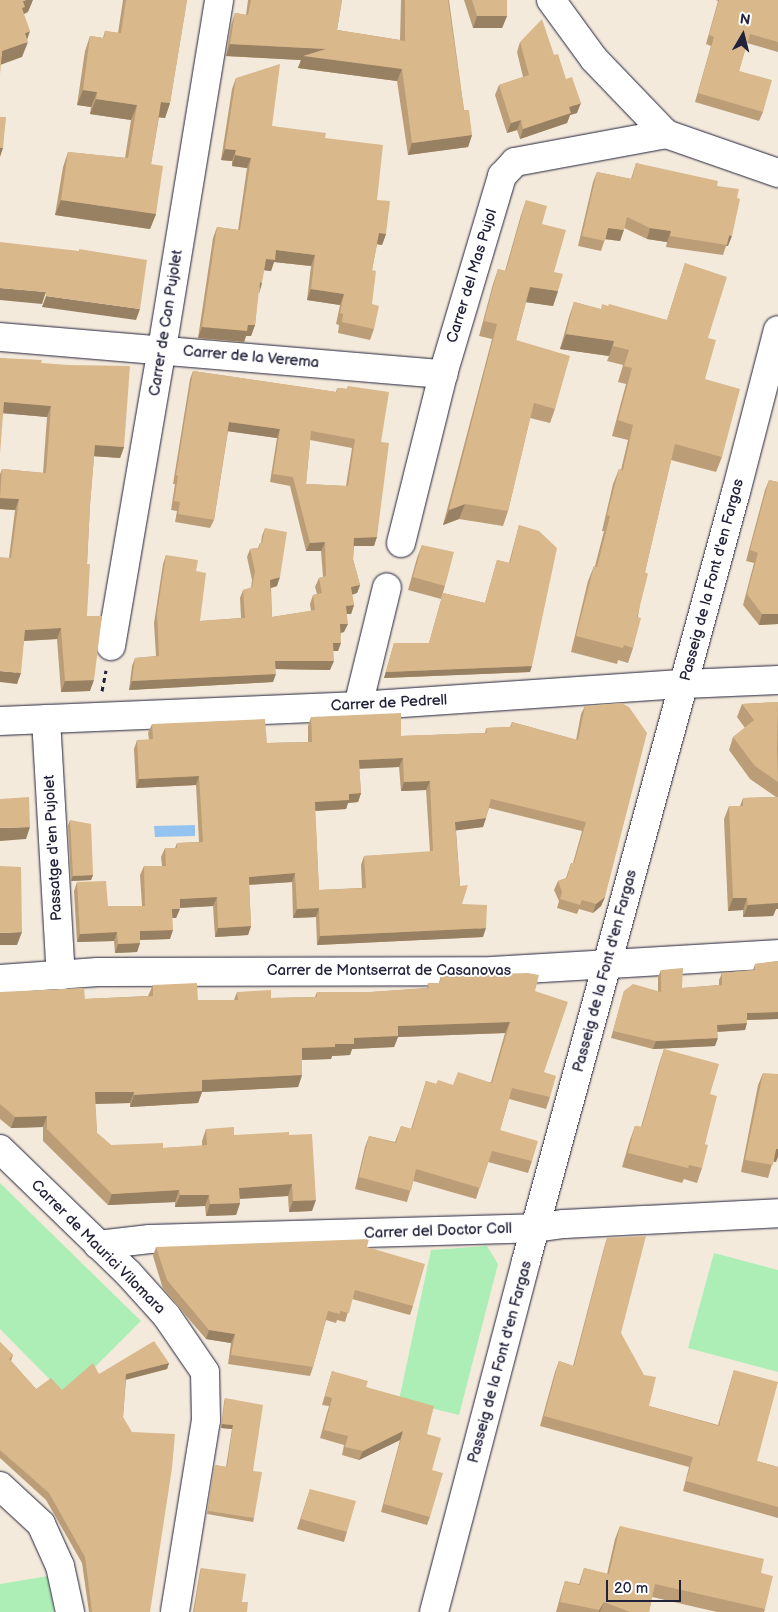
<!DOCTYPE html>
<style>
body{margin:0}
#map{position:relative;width:778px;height:1612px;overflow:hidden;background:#f4eadc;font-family:"Balsamiq Sans",sans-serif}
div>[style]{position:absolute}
.green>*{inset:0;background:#adeeb6}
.water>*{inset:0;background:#95c3ef}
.path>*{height:3px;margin-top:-1.5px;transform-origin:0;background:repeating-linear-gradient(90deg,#22223b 0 5px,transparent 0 9px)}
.roads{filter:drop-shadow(0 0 1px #22223b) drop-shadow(0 0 1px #22223b)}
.minor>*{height:28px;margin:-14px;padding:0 14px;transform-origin:14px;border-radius:14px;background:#fff}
.wall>*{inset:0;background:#bb9e78}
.shaded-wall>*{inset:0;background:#988162}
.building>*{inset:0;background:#d9b88c}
span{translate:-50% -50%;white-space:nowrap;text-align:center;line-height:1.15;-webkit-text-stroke:4px #fff;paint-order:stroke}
.street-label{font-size:15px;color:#22223b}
.north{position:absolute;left:718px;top:10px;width:50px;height:50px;-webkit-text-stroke:4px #fff;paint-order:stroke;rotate:8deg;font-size:14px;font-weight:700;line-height:20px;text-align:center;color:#22223b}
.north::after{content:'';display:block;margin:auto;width:18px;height:22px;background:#22223b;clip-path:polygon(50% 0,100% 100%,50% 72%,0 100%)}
.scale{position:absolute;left:606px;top:1580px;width:75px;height:22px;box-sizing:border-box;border:2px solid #22223b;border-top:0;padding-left:6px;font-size:15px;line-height:18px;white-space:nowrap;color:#22223b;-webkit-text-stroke:4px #fff;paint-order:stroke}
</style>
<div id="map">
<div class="green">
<div style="clip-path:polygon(0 1183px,141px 1321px,66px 1396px,0 1329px)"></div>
<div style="clip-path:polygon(487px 1246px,498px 1264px,459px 1415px,399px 1400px,431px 1250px)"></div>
<div style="clip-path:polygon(714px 1253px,778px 1270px,778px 1372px,688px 1348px)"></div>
<div style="clip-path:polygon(48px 1576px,54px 1612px,0 1612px,0 1584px)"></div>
</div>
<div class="water">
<div style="clip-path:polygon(195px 825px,195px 836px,155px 837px,154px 826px)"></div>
</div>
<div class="path">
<div style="left:102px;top:691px;width:21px;rotate:-79deg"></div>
</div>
<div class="roads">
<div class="minor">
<div style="left:551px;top:0;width:73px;rotate:53.9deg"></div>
<div style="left:594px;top:59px;width:104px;rotate:46.2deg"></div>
<div style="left:666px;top:134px;width:119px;rotate:19.2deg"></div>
<div style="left:0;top:337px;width:445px;rotate:4.8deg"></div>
<div style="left:401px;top:543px;width:174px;rotate:-76deg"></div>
<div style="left:443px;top:374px;width:207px;rotate:-73.4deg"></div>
<div style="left:502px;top:176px;width:19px;rotate:-47deg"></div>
<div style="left:515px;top:162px;width:154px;rotate:-10.5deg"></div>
<div style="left:111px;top:646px;width:301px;rotate:-80.3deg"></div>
<div style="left:162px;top:349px;width:354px;rotate:-80.7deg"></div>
<div style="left:358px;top:706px;width:122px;rotate:-76.3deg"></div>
<div style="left:46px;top:719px;width:257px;rotate:86.7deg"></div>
<div style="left:0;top:721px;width:358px;rotate:-2.4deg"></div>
<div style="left:358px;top:706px;width:327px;rotate:-3.9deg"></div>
<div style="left:684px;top:684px;width:94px;rotate:-2.4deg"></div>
<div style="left:0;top:979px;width:98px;rotate:-4.1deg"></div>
<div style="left:98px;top:972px;width:395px;rotate:-0.1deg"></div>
<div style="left:493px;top:971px;width:286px;rotate:-3.4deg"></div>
<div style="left:0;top:1149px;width:178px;rotate:44.1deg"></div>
<div style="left:128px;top:1273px;width:57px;rotate:47.9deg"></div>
<div style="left:166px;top:1315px;width:69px;rotate:55.6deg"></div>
<div style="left:205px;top:1372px;width:48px;rotate:88.8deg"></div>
<div style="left:206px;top:1420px;width:194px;rotate:99.2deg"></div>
<div style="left:98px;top:1245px;width:52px;rotate:-6.6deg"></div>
<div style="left:150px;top:1239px;width:385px;rotate:-1.6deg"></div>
<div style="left:535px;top:1228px;width:29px;rotate:-8deg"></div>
<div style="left:564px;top:1224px;width:214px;rotate:-2.9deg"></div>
<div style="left:0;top:1486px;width:56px;rotate:42.8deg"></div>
<div style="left:41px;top:1524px;width:46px;rotate:65.7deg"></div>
<div style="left:60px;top:1566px;width:47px;rotate:77.7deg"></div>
<div style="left:434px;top:1612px;width:363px;rotate:-75.3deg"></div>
<div style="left:526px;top:1261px;width:797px;rotate:-74.73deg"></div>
<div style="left:736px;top:492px;width:167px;rotate:-75.5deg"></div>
</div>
</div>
<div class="wall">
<div style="clip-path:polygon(123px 0,187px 0,170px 103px,165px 118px,159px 117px,151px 164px,156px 214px,150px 229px,55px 215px,63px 167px,68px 152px,125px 158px,131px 120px,90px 114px,91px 107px,77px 105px,85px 51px,90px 36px,103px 38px,105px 31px,118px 33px)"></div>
<div style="clip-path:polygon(248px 0,342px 0,337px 30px,400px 40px,401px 0,449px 0,464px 110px,472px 135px,468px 147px,408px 155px,397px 81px,298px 68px,301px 60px,226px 56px,231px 25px,235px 13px,246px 15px)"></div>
<div style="clip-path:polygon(464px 0,507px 0,507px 16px,502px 28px,473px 28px)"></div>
<div style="clip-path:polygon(716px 0,778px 0,778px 52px,747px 43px,739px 71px,763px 112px,759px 121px,695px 102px,711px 46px,706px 44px,718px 1px)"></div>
<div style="clip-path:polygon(520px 42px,554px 55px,577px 113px,570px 115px,567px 123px,520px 139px,517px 130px,507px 133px,495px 95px,499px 85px,523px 77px,517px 52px)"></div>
<div style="clip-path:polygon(236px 78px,272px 126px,325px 138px,377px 200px,386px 234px,382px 245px,377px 244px,372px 270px,372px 304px,374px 329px,370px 340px,338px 333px,339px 325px,336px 324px,340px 305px,307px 300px,311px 266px,274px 262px,271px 271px,264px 270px,258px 294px,255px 325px,251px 336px,246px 336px,244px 342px,198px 338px,213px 238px,217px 227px,238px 230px,247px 168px,232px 166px,232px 161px,221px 160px,232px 89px)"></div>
<div style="clip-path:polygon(636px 163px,717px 186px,728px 246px,726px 246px,723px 255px,666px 247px,667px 242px,647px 239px,624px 228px,620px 241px,605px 239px,601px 251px,578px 246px,593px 182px,597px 172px,631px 179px)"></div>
<div style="clip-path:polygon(526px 200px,542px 224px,554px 272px,558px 291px,553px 306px,526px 302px,516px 340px,555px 409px,550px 423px,530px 418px,508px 511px,503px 526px,459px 519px,443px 525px,492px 339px,479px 336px,493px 284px,498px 269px,505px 271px,521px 215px)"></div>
<div style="clip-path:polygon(685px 263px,708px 338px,705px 379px,722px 457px,716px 472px,671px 460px,645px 572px,633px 648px,628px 663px,618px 660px,617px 664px,571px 652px,588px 581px,594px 566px,595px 566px,604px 531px,602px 531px,613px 484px,619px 469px,621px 470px,628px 440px,612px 436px,626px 384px,618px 382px,623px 365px,607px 361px,609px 356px,560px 349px,569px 317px,574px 302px,600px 309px,667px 320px)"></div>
<div style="clip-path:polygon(0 358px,41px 363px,124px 447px,120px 458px,94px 456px,90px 505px,87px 564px,87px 616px,90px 691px,61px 692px,57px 639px,24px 641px,17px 684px,9px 558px,15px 510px,0 509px,0 474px,2px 469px,43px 473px,47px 417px,3px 413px)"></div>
<div style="clip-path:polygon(evenodd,193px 371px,336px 392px,337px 388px,347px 389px,348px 386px,381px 442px,374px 546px,354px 546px,353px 559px,360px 585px,357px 593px,352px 595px,354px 605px,351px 614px,347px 614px,344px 632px,341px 633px,338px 651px,333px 651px,330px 670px,275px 669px,273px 682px,129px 690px,132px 666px,135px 658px,156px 656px,154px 623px,163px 564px,166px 555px,196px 571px,200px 621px,241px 618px,240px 598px,243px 590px,251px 588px,252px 580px,247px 557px,250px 549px,258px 548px,260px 543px,261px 543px,262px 536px,265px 528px,277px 586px,271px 588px,272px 617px,311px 611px,310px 604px,313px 595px,317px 594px,315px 587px,319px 578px,323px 577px,321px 551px,306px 551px,290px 486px,270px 482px,277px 438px,228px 431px,214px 520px,210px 528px,175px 522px,177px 511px,171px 510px,175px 484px,173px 484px,190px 379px,193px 371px,310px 440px,352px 448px,346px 486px,306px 484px,310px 440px)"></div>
<div style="clip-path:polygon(769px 480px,778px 482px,778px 624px,759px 625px,743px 605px,754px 563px,746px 561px,765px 490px)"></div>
<div style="clip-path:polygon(519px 525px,530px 672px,384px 678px,394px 643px,429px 643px,443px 593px,485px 603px,497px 560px,509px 563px)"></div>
<div style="clip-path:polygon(422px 545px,445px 586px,441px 599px,408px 590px,417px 558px)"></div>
<div style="clip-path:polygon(778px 702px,778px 909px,776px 909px,773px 916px,743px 917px,743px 910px,728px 911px,724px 819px,729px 806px,740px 806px,743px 798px,776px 797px,750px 779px,729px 750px,733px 737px,745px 728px,737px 717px,742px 704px)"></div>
<div style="clip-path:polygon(evenodd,585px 706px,605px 897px,601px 906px,593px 913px,579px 909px,577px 914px,557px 908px,559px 901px,554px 890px,558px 881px,566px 878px,571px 863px,573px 863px,582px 831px,489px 808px,483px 827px,456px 830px,460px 886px,462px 904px,483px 937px,317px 945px,316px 917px,293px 918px,292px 882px,249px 885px,251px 926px,248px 935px,215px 937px,213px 906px,180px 908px,176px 918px,172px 918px,170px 939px,140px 940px,140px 943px,137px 952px,115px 953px,114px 941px,77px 942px,74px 891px,77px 882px,108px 906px,142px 906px,140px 875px,144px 866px,162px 866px,161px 857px,165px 848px,175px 848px,177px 843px,199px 842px,196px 785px,136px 788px,134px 749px,137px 740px,149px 740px,148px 733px,152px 724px,267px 743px,308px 742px,308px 726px,311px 717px,401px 736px,485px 733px,486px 728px,510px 727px,512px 722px,576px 740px,581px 714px,585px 706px,399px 767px,401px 791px,426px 790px,430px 852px,364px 856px,361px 865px,362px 888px,319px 890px,315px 811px,346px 809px,348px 803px,358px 802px,361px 793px,359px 768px,399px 767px)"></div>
<div style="clip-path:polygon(70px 820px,93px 875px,91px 880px,71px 881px,68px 826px)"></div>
<div style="clip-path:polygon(778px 961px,778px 1019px,747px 1020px,745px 1030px,717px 1032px,715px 1046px,653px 1049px,611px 1038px,624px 991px,658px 991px,658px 977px,661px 970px,682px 988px,719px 985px,719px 980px,722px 973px,753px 970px,755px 964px)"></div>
<div style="clip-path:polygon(441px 975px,535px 991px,544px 1072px,550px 1097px,546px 1109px,509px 1099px,500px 1130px,532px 1161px,528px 1173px,488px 1162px,476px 1199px,413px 1181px,407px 1202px,355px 1189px,365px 1147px,369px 1136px,395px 1142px,401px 1126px,411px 1129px,426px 1081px,436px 1084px,453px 1085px,491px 1082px,505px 1033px,398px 1037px,394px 1047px,352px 1049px,350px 1055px,332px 1056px,331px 1059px,302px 1060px,302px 1075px,298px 1087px,202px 1092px,198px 1103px,130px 1107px,130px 1103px,95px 1104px,97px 1133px,111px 1145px,163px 1148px,202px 1146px,202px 1141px,206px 1129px,234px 1135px,289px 1135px,312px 1211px,289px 1212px,288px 1196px,240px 1199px,240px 1203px,236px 1215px,206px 1216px,205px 1206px,175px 1207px,175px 1202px,108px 1205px,43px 1141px,43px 1127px,11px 1128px,0 1119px,0 992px,85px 999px,148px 996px,153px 985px,198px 1000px,234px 1000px,237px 992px,271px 998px,315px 997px,317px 992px,371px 992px,427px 988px,428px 983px,439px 983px)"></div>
<div style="clip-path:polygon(664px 1049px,710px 1094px,705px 1144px,702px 1168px,697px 1183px,684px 1179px,682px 1183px,622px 1167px,630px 1140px,635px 1126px,641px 1127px,659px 1064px)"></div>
<div style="clip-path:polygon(763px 1073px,776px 1162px,773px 1161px,768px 1178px,741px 1172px,758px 1085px)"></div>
<div style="clip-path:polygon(607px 1238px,621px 1333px,649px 1406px,718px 1425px,731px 1380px,734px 1370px,757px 1461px,778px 1467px,778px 1518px,683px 1491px,689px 1467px,540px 1426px,555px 1372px,559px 1361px,573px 1366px,604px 1248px)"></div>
<div style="clip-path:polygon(156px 1247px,367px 1247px,413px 1306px,410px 1315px,352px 1299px,345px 1322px,337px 1320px,336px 1323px,326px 1320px,313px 1367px,310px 1376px,228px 1364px,231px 1343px,206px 1339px,163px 1289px,153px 1256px)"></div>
<div style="clip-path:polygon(0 1342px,13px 1355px,11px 1361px,36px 1389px,62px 1390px,99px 1374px,169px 1363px,167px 1369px,126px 1380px,123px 1417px,150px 1612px,89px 1612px,82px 1563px,46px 1500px,0 1458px)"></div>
<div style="clip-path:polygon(332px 1371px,366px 1387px,427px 1434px,432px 1470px,430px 1517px,427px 1525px,381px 1512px,400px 1440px,359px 1460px,342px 1455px,344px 1445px,320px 1438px,329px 1406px,322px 1405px)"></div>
<div style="clip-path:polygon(225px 1398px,253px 1471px,254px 1518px,253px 1522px,207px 1514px,214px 1469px,215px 1465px,226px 1467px,232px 1429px,221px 1428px,224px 1402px)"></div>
<div style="clip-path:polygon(310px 1489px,347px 1532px,344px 1542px,297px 1529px)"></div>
<div style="clip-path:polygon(620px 1526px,761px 1573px,765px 1609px,764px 1612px,717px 1612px,652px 1597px,649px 1612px,556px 1612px,561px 1594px,565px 1581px,579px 1584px,584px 1568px,607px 1574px,615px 1539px)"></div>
<div style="clip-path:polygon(201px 1568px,242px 1602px,247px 1612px,193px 1612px,200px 1571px)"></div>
</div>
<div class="shaded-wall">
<div style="clip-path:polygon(26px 0,33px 0,28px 12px,22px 15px,20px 22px,23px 1px)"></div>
<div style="clip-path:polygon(477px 16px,507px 16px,502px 28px,473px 28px)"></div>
<div style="clip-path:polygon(30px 31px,26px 43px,28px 42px,22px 57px,0 65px,2px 51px,25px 33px)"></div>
<div style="clip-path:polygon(230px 44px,326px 49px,402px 69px,397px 81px,298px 68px,301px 60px,226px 56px)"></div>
<div style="clip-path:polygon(83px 90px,97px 92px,91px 107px,77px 105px)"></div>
<div style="clip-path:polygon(96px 99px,137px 105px,131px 120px,90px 114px)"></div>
<div style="clip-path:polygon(161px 102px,170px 103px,165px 118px,155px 117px)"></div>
<div style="clip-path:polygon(581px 103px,577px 113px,570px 115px,567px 123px,520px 139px,523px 129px,569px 107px)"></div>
<div style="clip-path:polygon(521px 120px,517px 130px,507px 133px,511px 123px)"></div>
<div style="clip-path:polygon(472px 135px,468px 147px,408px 155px,412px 143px)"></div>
<div style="clip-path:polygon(0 148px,3px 148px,0 157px)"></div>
<div style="clip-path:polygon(225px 149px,236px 150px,232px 161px,221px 160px)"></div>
<div style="clip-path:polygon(235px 155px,251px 158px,247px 168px,232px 166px)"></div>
<div style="clip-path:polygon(61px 200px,156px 214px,150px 229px,55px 215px)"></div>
<div style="clip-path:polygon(608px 228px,624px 230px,620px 241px,604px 239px)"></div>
<div style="clip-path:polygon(650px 228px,671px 231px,667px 242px,647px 239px)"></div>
<div style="clip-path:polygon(379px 233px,386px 234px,382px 245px,376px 244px)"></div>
<div style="clip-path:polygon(729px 235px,732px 236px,728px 246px,726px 246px)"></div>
<div style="clip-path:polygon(276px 250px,315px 255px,311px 266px,274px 262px,271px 271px,262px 270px,266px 259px)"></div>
<div style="clip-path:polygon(260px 282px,262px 283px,259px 294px)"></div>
<div style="clip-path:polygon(530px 287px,558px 291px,553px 306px,525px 302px)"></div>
<div style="clip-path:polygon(0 288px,46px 292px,42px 304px,0 300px)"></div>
<div style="clip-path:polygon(311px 289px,344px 294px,340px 305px,307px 300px)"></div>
<div style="clip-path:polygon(46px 296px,140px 309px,136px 320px,42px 307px)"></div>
<div style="clip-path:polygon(248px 325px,255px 325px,251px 336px,246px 336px,244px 342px,198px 338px,202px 327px)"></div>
<div style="clip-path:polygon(566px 334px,614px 341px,609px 356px,560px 349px)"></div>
<div style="clip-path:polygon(4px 402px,51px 406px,47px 417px,0 413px)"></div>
<div style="clip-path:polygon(229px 422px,280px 429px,277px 438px,226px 431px)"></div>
<div style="clip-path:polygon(95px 445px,124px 447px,120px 458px,91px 456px)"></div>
<div style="clip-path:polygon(0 498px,19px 499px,15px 510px,0 509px)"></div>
<div style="clip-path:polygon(465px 504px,459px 519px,443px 525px,449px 510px)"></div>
<div style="clip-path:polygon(377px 537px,374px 546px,351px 546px,354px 538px)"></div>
<div style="clip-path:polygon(325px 542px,321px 551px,306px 551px,310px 543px)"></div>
<div style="clip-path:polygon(280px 577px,277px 586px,267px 589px,270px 580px)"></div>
<div style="clip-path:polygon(360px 585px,357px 593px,348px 595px,351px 587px)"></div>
<div style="clip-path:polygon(354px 605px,351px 614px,343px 614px,346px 606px)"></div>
<div style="clip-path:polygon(762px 614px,778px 614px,778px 624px,759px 625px)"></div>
<div style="clip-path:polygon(340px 624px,348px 624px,344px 632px,337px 633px)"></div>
<div style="clip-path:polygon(61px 628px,57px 639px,21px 641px,25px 630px)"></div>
<div style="clip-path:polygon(333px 643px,341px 643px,338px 651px,330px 651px)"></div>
<div style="clip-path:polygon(275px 661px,334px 661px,330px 670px,272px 669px)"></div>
<div style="clip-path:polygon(532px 666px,530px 672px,384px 678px,386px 672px)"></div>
<div style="clip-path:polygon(0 671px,21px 673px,17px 684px,0 682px)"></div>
<div style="clip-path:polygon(276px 674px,273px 682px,129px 690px,132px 681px)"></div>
<div style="clip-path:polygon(94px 680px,90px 691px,61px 692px,65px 681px)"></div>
<div style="clip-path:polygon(403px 758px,399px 767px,356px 769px,359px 760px)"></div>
<div style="clip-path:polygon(199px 776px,196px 785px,136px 788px,139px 779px)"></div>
<div style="clip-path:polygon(430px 781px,426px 790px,401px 791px,404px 782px)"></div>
<div style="clip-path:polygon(361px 793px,358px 802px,348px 803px,346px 809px,312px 811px,315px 802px,349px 794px)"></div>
<div style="clip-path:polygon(486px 818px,483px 827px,452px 831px,455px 822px)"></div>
<div style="clip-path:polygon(30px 827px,26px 839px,0 841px,0 828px)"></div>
<div style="clip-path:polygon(295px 873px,292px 882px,245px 885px,249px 877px)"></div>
<div style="clip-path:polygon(93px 875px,91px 880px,71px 881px,73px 876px)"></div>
<div style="clip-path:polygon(777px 896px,778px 896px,778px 909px,776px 909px,773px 916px,743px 917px,748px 905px)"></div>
<div style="clip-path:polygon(217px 897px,213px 906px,176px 908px,180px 899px)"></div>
<div style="clip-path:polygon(605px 897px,601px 906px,593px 913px,596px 904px)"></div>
<div style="clip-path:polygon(733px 898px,747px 898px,743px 910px,728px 911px)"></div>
<div style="clip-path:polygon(319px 908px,316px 917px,293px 918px,297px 909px)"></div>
<div style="clip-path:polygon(172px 909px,180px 909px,176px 918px,169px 918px)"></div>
<div style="clip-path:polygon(251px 926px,248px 935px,215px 937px,218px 928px)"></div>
<div style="clip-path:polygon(486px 928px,483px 937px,317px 945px,320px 936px)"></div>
<div style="clip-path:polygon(173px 930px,170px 939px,136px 940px,140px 931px)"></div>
<div style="clip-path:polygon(22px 932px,17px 945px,0 945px,0 933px)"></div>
<div style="clip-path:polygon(117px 932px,114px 941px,77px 942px,80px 934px)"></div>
<div style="clip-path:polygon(140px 943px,137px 952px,115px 953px,118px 944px)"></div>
<div style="clip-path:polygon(778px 1012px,778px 1019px,744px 1020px,747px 1013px)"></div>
<div style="clip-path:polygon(510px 1022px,505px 1033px,398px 1037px,394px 1047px,352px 1049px,350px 1055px,332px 1056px,331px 1059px,298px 1060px,302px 1048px,335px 1044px,354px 1038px,398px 1026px)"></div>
<div style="clip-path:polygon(747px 1023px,745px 1030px,714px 1032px,717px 1025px)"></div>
<div style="clip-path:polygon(718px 1038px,715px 1046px,653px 1049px,656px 1041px)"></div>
<div style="clip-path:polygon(302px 1075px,298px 1087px,202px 1092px,198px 1103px,130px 1107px,134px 1095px,202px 1080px)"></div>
<div style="clip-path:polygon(95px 1092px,134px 1092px,130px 1103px,90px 1104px)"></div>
<div style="clip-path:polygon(47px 1116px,43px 1127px,11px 1128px,15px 1117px)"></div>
<div style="clip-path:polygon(776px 1149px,778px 1149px,778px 1157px,776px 1162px,771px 1161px)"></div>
<div style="clip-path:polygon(292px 1184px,288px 1196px,235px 1199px,239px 1188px)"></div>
<div style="clip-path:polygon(179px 1190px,175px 1202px,108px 1205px,112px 1194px)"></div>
<div style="clip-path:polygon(180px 1195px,209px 1195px,205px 1206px,175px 1207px)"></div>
<div style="clip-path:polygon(316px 1200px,312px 1211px,289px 1212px,293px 1201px)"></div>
<div style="clip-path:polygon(240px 1203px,236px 1215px,206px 1216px,210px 1204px)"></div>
<div style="clip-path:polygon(209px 1330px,235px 1334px,231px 1343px,206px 1339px)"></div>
<div style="clip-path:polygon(169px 1363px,167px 1369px,124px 1380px,126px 1374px)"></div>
<div style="clip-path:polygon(222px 1424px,233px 1425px,232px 1429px,221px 1428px)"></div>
<div style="clip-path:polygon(403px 1431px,400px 1440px,359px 1460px,363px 1451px)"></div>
<div style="clip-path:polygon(604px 1602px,600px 1612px,599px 1612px,599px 1610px)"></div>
</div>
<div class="building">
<div style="clip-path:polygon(0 0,26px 0,23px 1px,25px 7px,22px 8px,30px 31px,25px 33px,28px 42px,2px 51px,0 75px)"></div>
<div style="clip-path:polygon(126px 0,187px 0,170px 103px,161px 102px,151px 164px,163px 166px,156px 214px,61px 200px,68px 152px,128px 158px,137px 105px,96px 99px,97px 92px,83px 90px,90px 36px,104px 38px,105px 31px,121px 33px)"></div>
<div style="clip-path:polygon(251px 0,342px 0,337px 30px,405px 41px,405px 0,448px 0,464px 110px,469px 110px,472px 135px,412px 143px,402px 69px,303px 56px,326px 49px,230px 44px,235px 13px,248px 15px)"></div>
<div style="clip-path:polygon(472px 0,507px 0,507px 16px,477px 16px)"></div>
<div style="clip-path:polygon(719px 0,778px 0,778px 42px,750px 34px,739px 71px,772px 80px,763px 112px,698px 93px,714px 37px,709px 35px)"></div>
<div style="clip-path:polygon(542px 19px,554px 55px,558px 54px,566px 79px,572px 77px,581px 103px,569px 107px,571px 113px,523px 129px,521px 120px,511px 123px,499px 85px,529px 75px,520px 42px)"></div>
<div style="clip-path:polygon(280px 64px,272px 126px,326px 133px,325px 138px,383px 145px,377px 200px,390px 201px,386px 234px,379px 233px,372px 270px,376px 271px,372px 304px,379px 306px,374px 329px,342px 322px,343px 314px,340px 313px,344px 294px,311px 289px,315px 255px,276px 250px,275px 260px,266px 259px,262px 283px,260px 282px,255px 325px,248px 325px,247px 331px,202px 327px,217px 227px,240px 230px,251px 158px,235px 155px,236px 150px,225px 149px,236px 78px)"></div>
<div style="clip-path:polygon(0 117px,6px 117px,3px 148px,0 148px)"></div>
<div style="clip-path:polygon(636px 163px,718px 181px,717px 186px,739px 189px,737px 198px,740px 199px,732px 236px,729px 235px,727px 245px,670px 236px,671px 231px,650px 228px,627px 217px,624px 230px,608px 228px,605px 241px,582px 236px,597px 172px,632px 179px)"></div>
<div style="clip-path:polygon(526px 200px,547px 206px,542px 224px,566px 230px,554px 272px,563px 274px,558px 291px,530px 287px,516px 340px,570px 356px,555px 409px,534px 403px,508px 511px,465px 504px,449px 510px,497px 324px,484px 321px,498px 269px,506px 271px)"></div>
<div style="clip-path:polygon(0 242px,79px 251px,79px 249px,147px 260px,140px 309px,46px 296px,46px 292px,0 288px)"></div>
<div style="clip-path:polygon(685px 263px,727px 277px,708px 338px,716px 340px,705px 379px,740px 389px,722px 457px,675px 444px,645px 572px,648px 574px,637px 617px,641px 618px,633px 648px,624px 645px,623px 648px,576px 636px,594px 566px,597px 567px,610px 516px,607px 515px,619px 469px,623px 470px,633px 425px,618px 420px,632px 368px,624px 366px,629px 350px,613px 346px,614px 341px,566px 334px,574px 302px,601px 309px,602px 304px,608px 306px,609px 304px,667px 320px)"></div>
<div style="clip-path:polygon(0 358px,42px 360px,41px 363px,69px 365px,130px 366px,124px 447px,95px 445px,90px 505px,87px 564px,90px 564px,87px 616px,102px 616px,94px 680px,65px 681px,61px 628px,25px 630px,21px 673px,0 671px,0 557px,11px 558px,19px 499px,0 498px,2px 469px,46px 473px,51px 406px,4px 402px,0 454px)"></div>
<div style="clip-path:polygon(evenodd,193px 371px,337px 392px,337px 388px,348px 389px,348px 386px,389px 392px,381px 442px,389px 443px,377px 537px,354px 538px,353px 559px,360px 585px,351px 587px,354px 605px,346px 606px,348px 624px,340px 624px,341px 643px,333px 643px,334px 661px,275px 661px,276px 674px,132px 681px,135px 658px,159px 656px,157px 614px,166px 555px,198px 560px,196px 571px,206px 573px,200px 621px,245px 618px,243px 590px,252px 587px,255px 571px,250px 549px,259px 548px,260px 543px,262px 543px,265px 528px,287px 532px,280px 577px,270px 580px,272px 617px,315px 610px,313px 595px,322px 593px,319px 578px,326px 576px,325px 542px,310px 543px,293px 477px,273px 474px,280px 429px,229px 422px,214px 520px,178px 514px,180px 502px,174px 501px,178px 476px,176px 475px,193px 371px,311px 431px,355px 439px,348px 486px,306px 484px,311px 431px)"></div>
<div style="clip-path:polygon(769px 480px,778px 482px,778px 614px,762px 614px,747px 594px,758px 553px,750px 550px)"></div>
<div style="clip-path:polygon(519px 525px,539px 531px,557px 548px,532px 666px,386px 672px,394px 643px,429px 643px,443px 593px,485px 603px,497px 560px,510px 563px)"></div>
<div style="clip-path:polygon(422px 545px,454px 552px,445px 586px,413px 577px)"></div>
<div style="clip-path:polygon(778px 702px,777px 749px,778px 782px,755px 766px,733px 737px,754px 720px,742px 704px)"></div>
<div style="clip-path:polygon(evenodd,621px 703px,629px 707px,647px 733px,605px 897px,596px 904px,582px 900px,580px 905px,560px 899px,562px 892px,558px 881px,567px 878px,571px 863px,574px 863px,586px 822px,491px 799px,486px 818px,455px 822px,460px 886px,468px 885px,462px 904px,487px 905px,486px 928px,320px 936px,319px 908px,297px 909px,295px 873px,249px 877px,251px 926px,218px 928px,217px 897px,180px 899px,180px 909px,172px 909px,173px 930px,140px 931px,140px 943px,118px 944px,117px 932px,80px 934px,77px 882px,106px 881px,108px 906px,145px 906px,144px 866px,166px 866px,165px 848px,177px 848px,177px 843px,203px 842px,199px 776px,139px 779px,137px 740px,153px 739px,152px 724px,265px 719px,267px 743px,312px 742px,311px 717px,401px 713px,401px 736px,487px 733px,486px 728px,511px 727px,512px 722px,578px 740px,585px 706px,621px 703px,403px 758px,404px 782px,430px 781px,433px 851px,364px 856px,366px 888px,319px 890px,315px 802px,349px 800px,349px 794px,361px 793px,359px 760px,403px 758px)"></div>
<div style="clip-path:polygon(29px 797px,30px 827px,0 828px,0 799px)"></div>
<div style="clip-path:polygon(778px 797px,778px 903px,748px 905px,747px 898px,733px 898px,729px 806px,743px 806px,743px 798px)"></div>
<div style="clip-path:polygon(70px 820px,91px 824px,93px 875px,73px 876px)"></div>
<div style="clip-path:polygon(0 861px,0 866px,21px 867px,22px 932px,0 933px)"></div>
<div style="clip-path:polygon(778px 961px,778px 1012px,747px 1013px,747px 1023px,717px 1025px,718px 1038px,656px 1041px,613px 1031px,624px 991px,633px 984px,661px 992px,661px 970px,683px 968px,682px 988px,722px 985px,722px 973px,755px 970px,755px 964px)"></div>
<div style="clip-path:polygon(528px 973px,539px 975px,535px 991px,568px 1002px,544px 1072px,556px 1076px,550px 1097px,512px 1088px,500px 1130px,538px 1141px,532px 1161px,492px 1151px,480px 1188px,416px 1169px,411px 1191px,359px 1177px,369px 1136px,396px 1143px,401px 1126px,412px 1129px,426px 1081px,436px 1084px,438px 1080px,453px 1085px,458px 1072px,492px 1083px,510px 1022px,398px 1026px,398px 1036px,354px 1038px,354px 1044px,335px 1044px,335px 1047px,302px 1048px,302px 1075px,202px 1080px,202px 1091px,134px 1095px,134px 1092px,95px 1092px,97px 1133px,111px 1145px,163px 1143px,163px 1148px,207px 1145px,206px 1129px,234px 1127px,234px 1135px,289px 1132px,289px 1135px,312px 1134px,316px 1200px,293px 1201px,292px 1184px,239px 1188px,240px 1203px,210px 1204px,209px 1195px,180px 1195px,179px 1190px,112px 1194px,47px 1129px,47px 1116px,15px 1117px,0 1104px,0 992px,84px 988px,85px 999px,153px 996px,153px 985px,197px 983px,198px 1000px,238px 1000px,237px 992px,271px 990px,271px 998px,317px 997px,317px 992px,371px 992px,429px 988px,428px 983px,440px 983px,441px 975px)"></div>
<div style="clip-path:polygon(664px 1049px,719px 1064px,710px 1094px,717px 1096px,705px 1144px,708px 1145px,702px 1168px,689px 1165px,688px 1168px,628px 1153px,635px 1126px,642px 1127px)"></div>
<div style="clip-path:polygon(763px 1073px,778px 1074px,778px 1149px,776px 1149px,773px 1165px,745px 1160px)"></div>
<div style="clip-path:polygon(646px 1236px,621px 1333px,644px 1375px,656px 1377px,649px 1406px,719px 1426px,734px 1370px,778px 1382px,757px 1461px,778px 1467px,778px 1507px,686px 1481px,693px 1457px,544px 1416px,559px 1361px,574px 1366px,607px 1238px)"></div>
<div style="clip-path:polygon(369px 1239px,367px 1247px,425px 1264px,413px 1306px,355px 1290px,349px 1313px,340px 1311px,340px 1314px,328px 1311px,313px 1367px,231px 1355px,235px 1334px,209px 1330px,167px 1280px,156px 1247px)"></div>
<div style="clip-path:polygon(154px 1341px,169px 1363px,126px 1374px,123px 1417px,132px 1432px,175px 1434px,172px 1468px,150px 1612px,92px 1612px,85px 1557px,49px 1493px,0 1450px,0 1342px,13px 1355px,9px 1359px,36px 1389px,51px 1378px,62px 1390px,93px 1363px,99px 1374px)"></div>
<div style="clip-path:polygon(332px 1371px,368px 1381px,366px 1387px,434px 1406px,427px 1434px,441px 1438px,432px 1470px,443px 1473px,430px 1517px,384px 1504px,403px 1431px,363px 1451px,345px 1447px,348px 1436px,324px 1430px,332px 1398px,325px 1396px)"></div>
<div style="clip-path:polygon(225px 1398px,263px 1405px,253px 1471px,262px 1472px,254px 1518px,208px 1511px,215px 1465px,227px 1467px,233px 1425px,222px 1424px)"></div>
<div style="clip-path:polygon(310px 1489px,356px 1501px,347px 1532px,301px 1519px)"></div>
<div style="clip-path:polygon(620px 1526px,764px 1559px,761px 1573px,773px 1576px,765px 1609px,655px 1584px,649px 1612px,630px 1612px,604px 1602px,599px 1610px,560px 1602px,565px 1581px,580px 1585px,584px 1568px,609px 1574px)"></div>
<div style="clip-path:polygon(201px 1568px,246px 1574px,242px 1602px,248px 1602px,247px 1612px,194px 1612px)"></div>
</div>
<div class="street-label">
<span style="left:472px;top:276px;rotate:-73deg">Carrer del Mas Pujol</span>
<span style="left:166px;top:323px;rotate:-81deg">Carrer de Can Pujolet</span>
<span style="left:251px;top:357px;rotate:5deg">Carrer de la Verema</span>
<span style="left:712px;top:580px;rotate:-75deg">Passeig de la Font d'en Fargas</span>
<span style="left:389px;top:703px;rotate:-3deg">Carrer de Pedrell</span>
<span style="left:53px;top:848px;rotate:-93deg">Passatge d'en Pujolet</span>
<span style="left:389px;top:971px">Carrer de Montserrat de Casanovas</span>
<span style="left:605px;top:971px;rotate:-75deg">Passeig de la Font d'en Fargas</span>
<span style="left:438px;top:1231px;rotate:-2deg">Carrer del Doctor Coll</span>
<span style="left:98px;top:1247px;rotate:45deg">Carrer de Maurici Vilomara</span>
<span style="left:500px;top:1362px;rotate:-75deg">Passeig de la Font d'en Fargas</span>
</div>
<div class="north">N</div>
<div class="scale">20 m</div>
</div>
